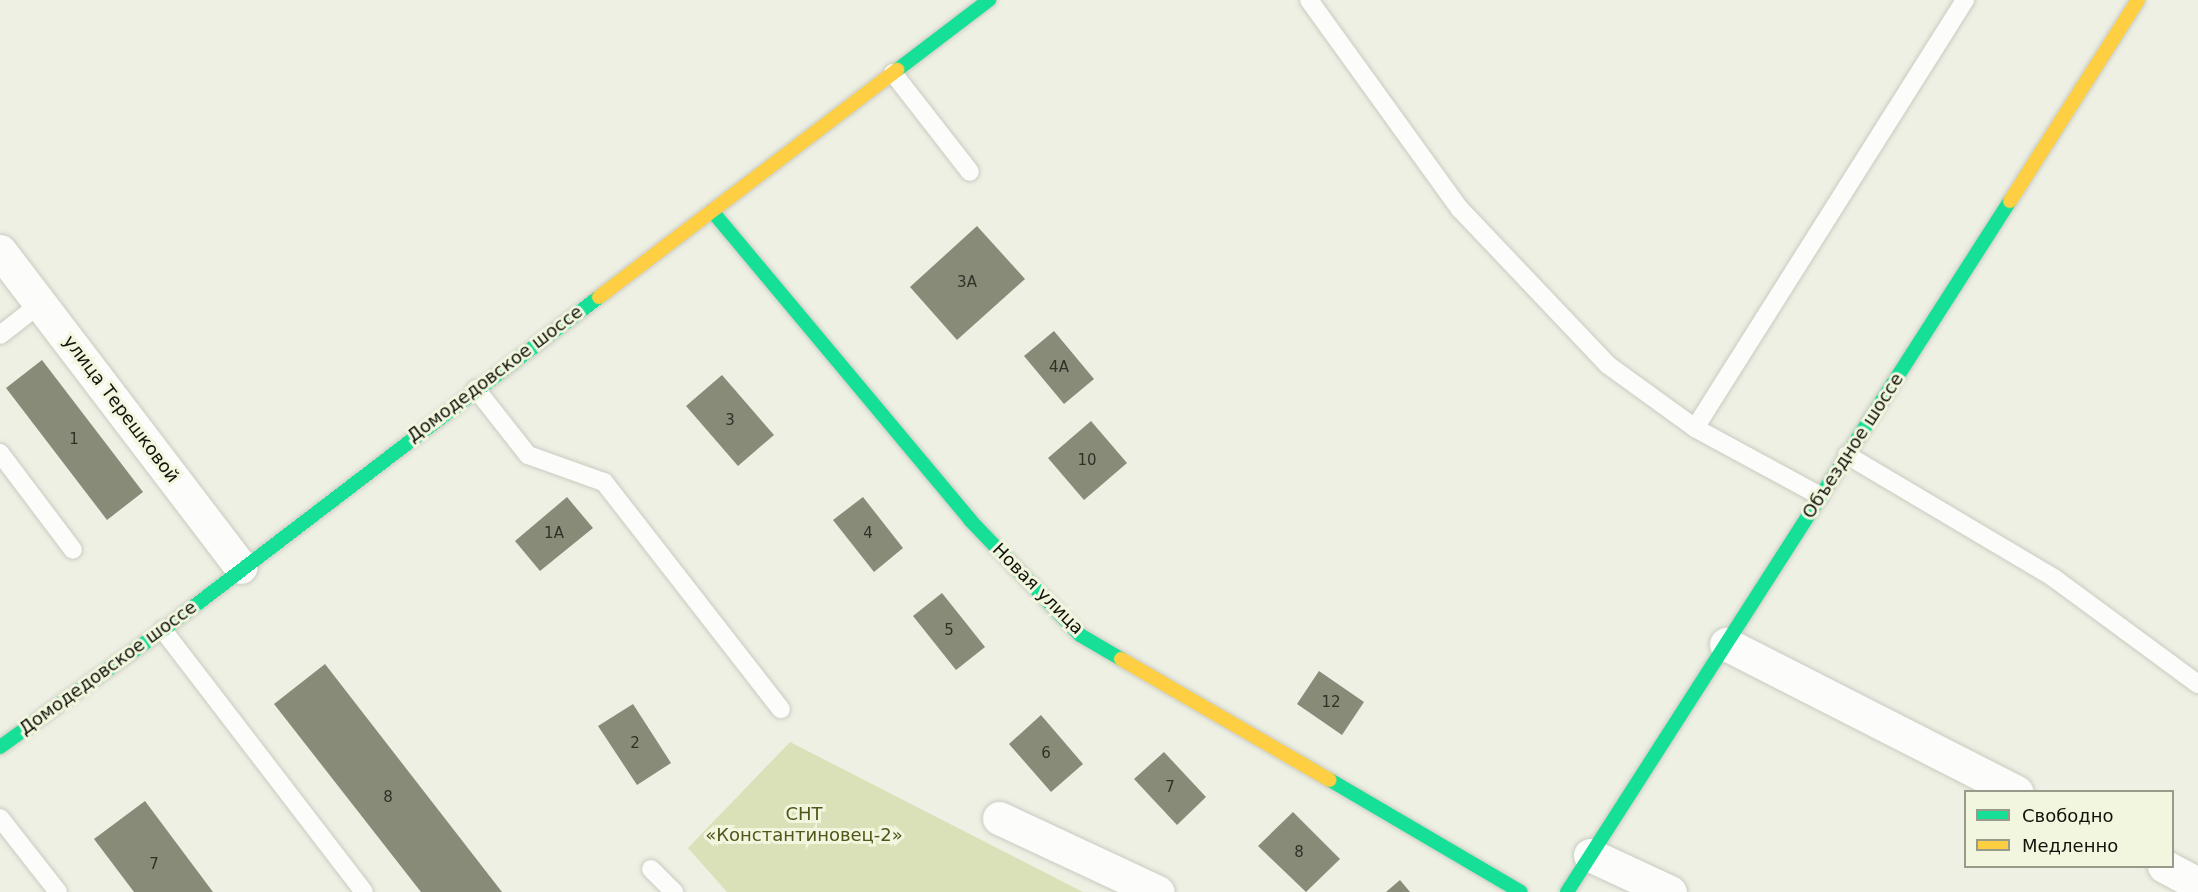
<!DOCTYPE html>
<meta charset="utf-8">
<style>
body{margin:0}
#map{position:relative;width:2198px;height:892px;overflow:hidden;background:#eef0e4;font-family:"DejaVu Sans",sans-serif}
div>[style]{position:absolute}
.green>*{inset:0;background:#dae0b7}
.building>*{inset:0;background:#898b79}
.roads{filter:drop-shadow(0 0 2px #c9cbc0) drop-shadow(0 0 2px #c9cbc0)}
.lane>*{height:18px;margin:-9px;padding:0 9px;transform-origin:9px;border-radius:9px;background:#fcfdfb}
.street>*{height:33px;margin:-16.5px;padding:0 16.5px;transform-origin:16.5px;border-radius:16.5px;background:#fcfdfb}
.fast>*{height:14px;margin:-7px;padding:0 7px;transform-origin:7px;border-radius:7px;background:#16e098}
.slow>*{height:14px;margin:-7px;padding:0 7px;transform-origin:7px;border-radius:7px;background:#ffcf43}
span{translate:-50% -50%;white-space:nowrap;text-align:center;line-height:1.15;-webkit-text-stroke:6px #f2f6de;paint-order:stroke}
.number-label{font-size:15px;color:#303126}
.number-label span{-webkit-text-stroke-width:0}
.street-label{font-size:18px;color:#12130b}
.park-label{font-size:18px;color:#51561a}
.legend{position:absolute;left:1964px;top:790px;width:210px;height:78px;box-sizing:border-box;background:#f2f6de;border:2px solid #989b8a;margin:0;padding:8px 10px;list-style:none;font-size:18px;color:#12130b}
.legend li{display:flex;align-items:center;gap:12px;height:30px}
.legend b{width:30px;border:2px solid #989b8a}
</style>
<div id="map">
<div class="green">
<div style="clip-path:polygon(790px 742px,1083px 892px,727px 892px,688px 848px)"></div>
</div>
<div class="building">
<div style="clip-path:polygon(977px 226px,1025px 279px,957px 340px,910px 287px)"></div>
<div style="clip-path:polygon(1054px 331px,1094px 379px,1064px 404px,1024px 356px)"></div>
<div style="clip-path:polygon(42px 360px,143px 492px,107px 520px,6px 388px)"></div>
<div style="clip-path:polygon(722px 375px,774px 435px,738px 466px,686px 406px)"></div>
<div style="clip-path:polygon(1091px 421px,1127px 463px,1084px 500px,1048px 458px)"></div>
<div style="clip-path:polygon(567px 497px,593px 528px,540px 571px,515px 541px)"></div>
<div style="clip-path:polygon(863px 497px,903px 548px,874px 572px,833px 520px)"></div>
<div style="clip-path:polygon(942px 593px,985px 647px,956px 670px,913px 616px)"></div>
<div style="clip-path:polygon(325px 664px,502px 892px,421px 892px,274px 704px)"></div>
<div style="clip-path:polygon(1319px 671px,1364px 702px,1342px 735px,1297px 704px)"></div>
<div style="clip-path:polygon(633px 704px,671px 763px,637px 785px,598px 726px)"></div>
<div style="clip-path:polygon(1041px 715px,1083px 764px,1051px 792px,1009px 744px)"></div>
<div style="clip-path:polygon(1164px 752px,1206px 797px,1177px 825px,1134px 779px)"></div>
<div style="clip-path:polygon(145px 801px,213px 892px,134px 892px,94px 839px)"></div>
<div style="clip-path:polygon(1293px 812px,1340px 859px,1306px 892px,1258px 846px)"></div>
<div style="clip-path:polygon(1400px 880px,1410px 892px,1386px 892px)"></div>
</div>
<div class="roads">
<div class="lane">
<div style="left:1309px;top:0;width:258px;rotate:54.2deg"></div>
<div style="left:1460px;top:209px;width:215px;rotate:46.5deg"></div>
<div style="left:1608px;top:365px;width:107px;rotate:35.9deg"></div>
<div style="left:1695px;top:428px;width:142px;rotate:28.5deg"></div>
<div style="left:893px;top:73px;width:125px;rotate:52.1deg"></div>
<div style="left:0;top:335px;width:51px;rotate:-37.8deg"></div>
<div style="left:476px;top:389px;width:84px;rotate:51.8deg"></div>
<div style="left:528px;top:455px;width:81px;rotate:19.6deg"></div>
<div style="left:604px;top:482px;width:288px;rotate:52.1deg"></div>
<div style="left:1695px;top:428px;width:506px;rotate:-57.75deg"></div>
<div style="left:0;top:453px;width:121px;rotate:53deg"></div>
<div style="left:1847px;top:455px;width:241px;rotate:30.7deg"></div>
<div style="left:2054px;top:578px;width:179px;rotate:36.4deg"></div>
<div style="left:163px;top:630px;width:330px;rotate:52.5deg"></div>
<div style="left:0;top:818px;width:94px;rotate:51.9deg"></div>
<div style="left:651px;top:869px;width:33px;rotate:45deg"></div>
</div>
<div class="street">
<div style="left:0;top:251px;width:397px;rotate:52.7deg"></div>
<div style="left:1726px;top:644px;width:326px;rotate:27deg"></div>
<div style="left:999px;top:818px;width:175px;rotate:25deg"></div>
<div style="left:1590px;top:855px;width:88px;rotate:24.8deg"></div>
<div style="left:2164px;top:866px;width:38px;rotate:28deg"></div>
</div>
<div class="fast">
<div style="left:897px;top:70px;width:116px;rotate:-37.3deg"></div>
<div style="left:712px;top:211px;width:403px;rotate:50.1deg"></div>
<div style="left:970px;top:520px;width:159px;rotate:46.3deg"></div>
<div style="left:1080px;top:635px;width:48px;rotate:30.3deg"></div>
<div style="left:0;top:747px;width:201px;rotate:-35.7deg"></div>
<div style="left:163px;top:630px;width:549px;rotate:-37.37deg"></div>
<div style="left:1330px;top:780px;width:221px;rotate:30.4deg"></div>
<div style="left:1567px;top:892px;width:821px;rotate:-57.34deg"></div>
</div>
<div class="slow">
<div style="left:2010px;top:201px;width:238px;rotate:-57.5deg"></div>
<div style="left:599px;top:297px;width:375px;rotate:-37.3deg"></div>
<div style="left:1121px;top:659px;width:241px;rotate:30.1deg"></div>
</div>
</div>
<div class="number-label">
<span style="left:967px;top:283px">3А</span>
<span style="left:1059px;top:368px">4А</span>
<span style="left:730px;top:421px">3</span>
<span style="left:74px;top:440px">1</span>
<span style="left:1087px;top:461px">10</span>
<span style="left:554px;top:534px">1А</span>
<span style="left:868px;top:534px">4</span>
<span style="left:949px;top:631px">5</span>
<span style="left:1331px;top:703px">12</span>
<span style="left:635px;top:744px">2</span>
<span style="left:1046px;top:754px">6</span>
<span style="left:1170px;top:788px">7</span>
<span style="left:388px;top:798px">8</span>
<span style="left:1299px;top:853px">8</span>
<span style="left:154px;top:865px">7</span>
</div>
<div class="street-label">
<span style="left:495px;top:374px;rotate:-37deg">Домодедовское шоссе</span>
<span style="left:121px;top:409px;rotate:53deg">улица Терешковой</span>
<span style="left:1853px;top:446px;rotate:-57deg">Объездное шоссе</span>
<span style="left:1038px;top:589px;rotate:45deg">Новая улица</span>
<span style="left:108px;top:668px;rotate:-36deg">Домодедовское шоссе</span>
</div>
<div class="park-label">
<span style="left:804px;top:825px">СНТ<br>«Константиновец-2»</span>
</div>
<ul class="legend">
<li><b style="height:8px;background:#16e098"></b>Свободно</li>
<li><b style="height:8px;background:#ffcf43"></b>Медленно</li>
</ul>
</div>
